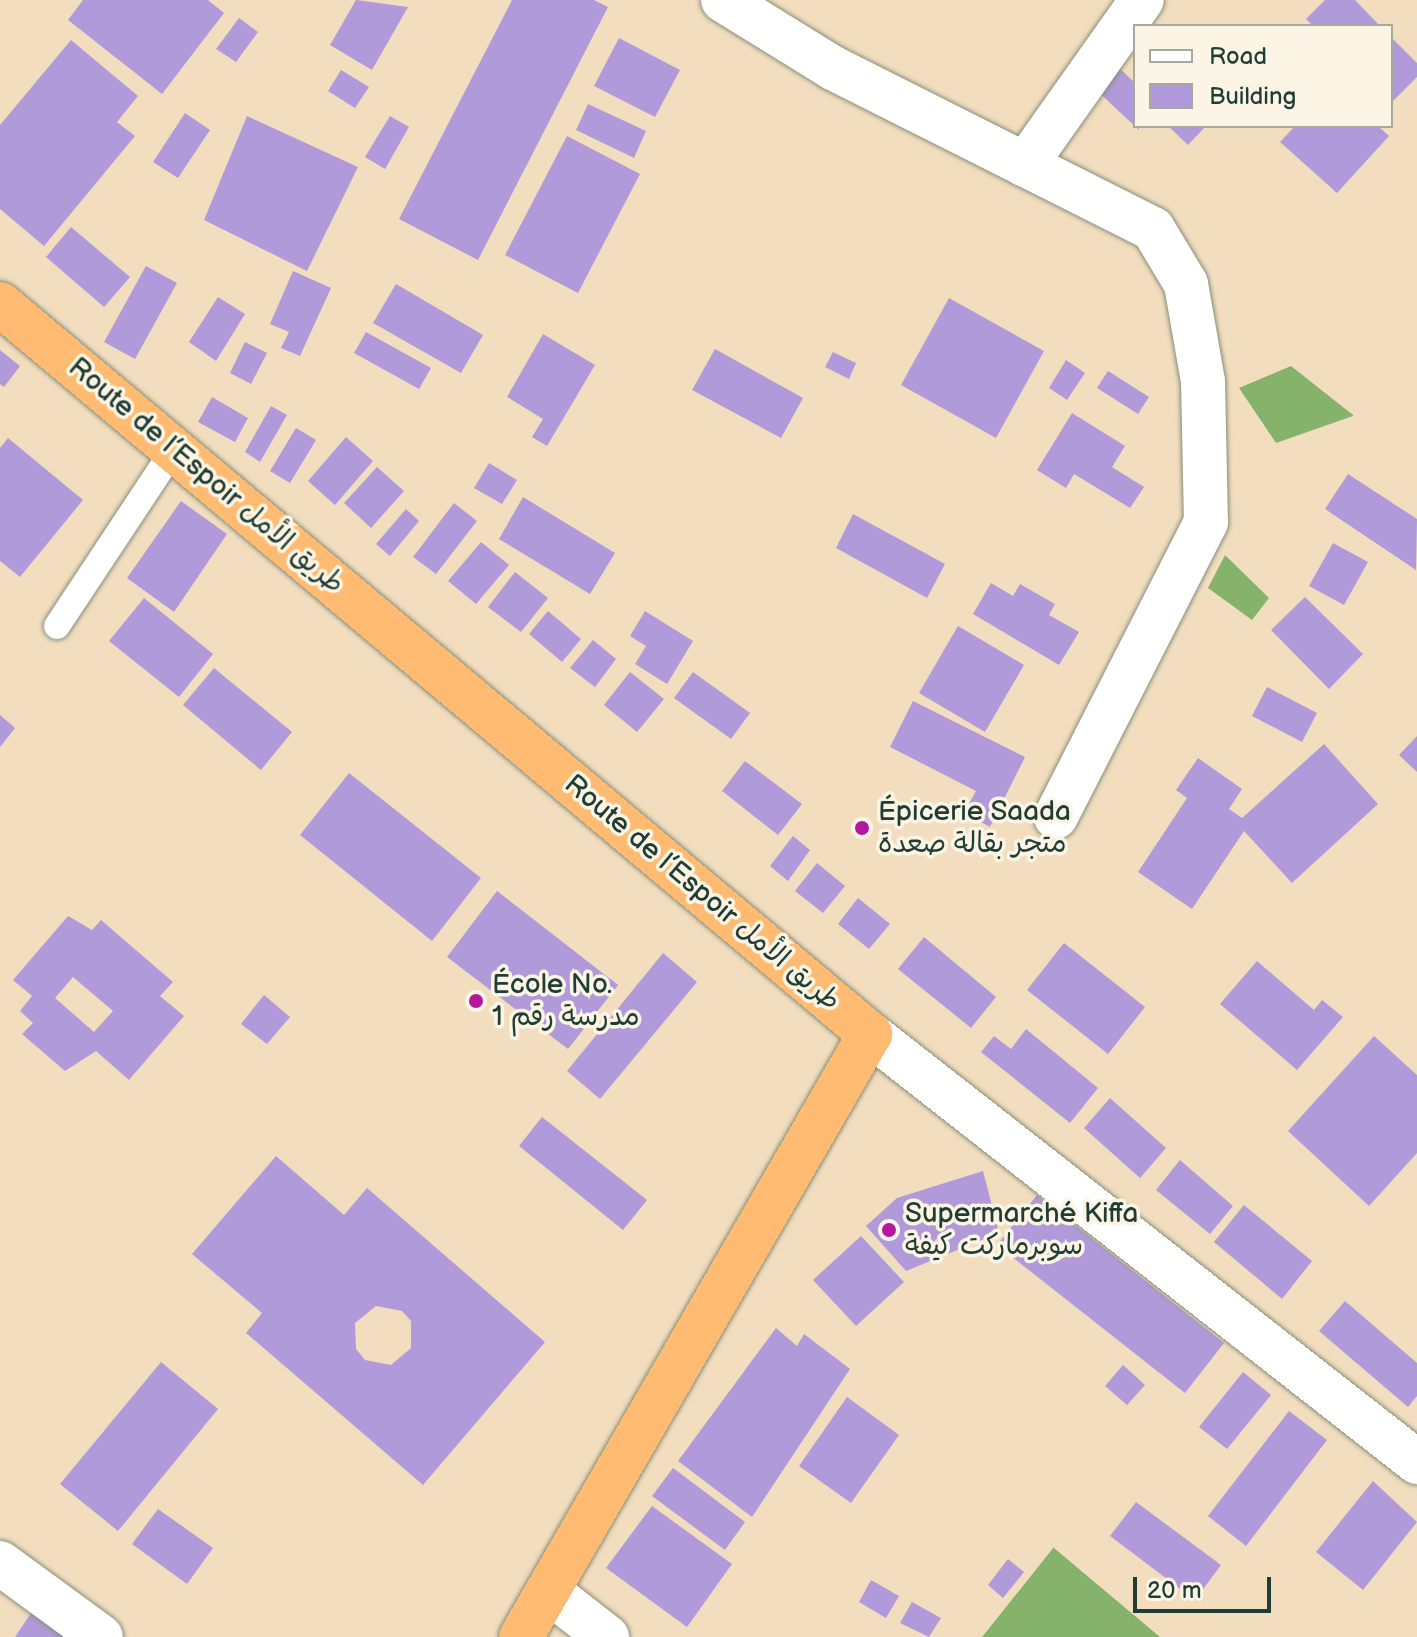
<!DOCTYPE html>
<meta charset="utf-8">
<style>
body{margin:0}
#map{position:relative;width:1417px;height:1637px;overflow:hidden;background:#f2debf;font-family:"Balsamiq Sans","Playpen Sans Arabic",sans-serif}
div>[style]{position:absolute}
.forest>*{inset:0;background:#86b36c}
.building>*{inset:0;background:#b09ad9}
.roads{filter:drop-shadow(0 0 2px #888e7a) drop-shadow(0 0 2px #888e7a)}
.service>*{height:26px;margin:-13px;padding:0 13px;transform-origin:13px;border-radius:13px;background:#fff}
.minor>*{height:44px;margin:-22px;padding:0 22px;transform-origin:22px;border-radius:22px;background:#fff}
.trunk>*{height:44px;margin:-22px;padding:0 22px;transform-origin:22px;border-radius:22px;background:#febb71}
.dots>*{width:22px;height:22px;translate:-50% -50%;box-sizing:border-box;border:4px solid #fcf5e5;border-radius:50%}
span{translate:-50% -50%;white-space:nowrap;text-align:center;line-height:1.15;-webkit-text-stroke:7px #fcf5e5;paint-order:stroke}
.street-label{font-size:28px;color:#1f3d34}
.poi-label{font-size:28px;color:#1f3d34}
.left{translate:0 -50%;text-align:left}
.legend{position:absolute;left:1133px;top:24px;width:260px;height:104px;box-sizing:border-box;background:#fcf5e5;border:2px solid #a4ab9e;margin:0;padding:10px 14px;list-style:none;font-size:24px;color:#1f3d34}
.legend li{display:flex;align-items:center;gap:16px;height:40px}
.legend b{width:40px;border:2px solid #a4ab9e}
.scale{position:absolute;left:1133px;top:1577px;width:138px;height:36px;box-sizing:border-box;border:4px solid #1f3d34;border-top:0;padding-left:10px;font-size:24px;line-height:28px;white-space:nowrap;color:#1f3d34;-webkit-text-stroke:6px #fcf5e5;paint-order:stroke}
</style>
<div id="map">
<div class="forest">
<div style="clip-path:polygon(1291px 366px,1353px 415px,1353px 416px,1276px 443px,1239px 388px)"></div>
<div style="clip-path:polygon(1225px 555px,1269px 598px,1252px 620px,1208px 588px)"></div>
<div style="clip-path:polygon(1054px 1547px,1054px 1548px,1160px 1637px,982px 1637px)"></div>
</div>
<div class="building">
<div style="clip-path:polygon(83px 0,208px 0,224px 13px,162px 94px,68px 20px)"></div>
<div style="clip-path:polygon(356px 0,408px 7px,372px 70px,330px 45px)"></div>
<div style="clip-path:polygon(512px 0,594px 0,608px 7px,478px 260px,399px 219px)"></div>
<div style="clip-path:polygon(1325px 0,1355px 0,1380px 26px,1313px 26px,1306px 19px)"></div>
<div style="clip-path:polygon(239px 18px,258px 32px,236px 62px,216px 49px)"></div>
<div style="clip-path:polygon(1391px 37px,1417px 63px,1417px 77px,1391px 103px)"></div>
<div style="clip-path:polygon(619px 38px,680px 70px,655px 117px,594px 86px)"></div>
<div style="clip-path:polygon(71px 40px,138px 96px,117px 122px,135px 136px,44px 246px,0 209px,0 125px)"></div>
<div style="clip-path:polygon(1116px 65px,1135px 83px,1139px 130px,1094px 88px)"></div>
<div style="clip-path:polygon(341px 70px,369px 87px,355px 108px,328px 91px)"></div>
<div style="clip-path:polygon(588px 104px,646px 131px,634px 158px,576px 130px)"></div>
<div style="clip-path:polygon(185px 113px,210px 130px,178px 178px,153px 162px)"></div>
<div style="clip-path:polygon(247px 116px,358px 167px,307px 271px,204px 220px)"></div>
<div style="clip-path:polygon(390px 116px,409px 127px,385px 169px,365px 157px)"></div>
<div style="clip-path:polygon(1168px 126px,1206px 126px,1188px 145px)"></div>
<div style="clip-path:polygon(1295px 126px,1378px 126px,1389px 136px,1337px 193px,1280px 142px)"></div>
<div style="clip-path:polygon(567px 136px,640px 174px,578px 293px,505px 255px)"></div>
<div style="clip-path:polygon(71px 227px,130px 277px,104px 307px,46px 257px)"></div>
<div style="clip-path:polygon(146px 266px,177px 283px,135px 359px,104px 342px)"></div>
<div style="clip-path:polygon(293px 271px,331px 288px,300px 356px,281px 348px,289px 332px,270px 324px)"></div>
<div style="clip-path:polygon(396px 284px,483px 335px,461px 373px,373px 323px)"></div>
<div style="clip-path:polygon(218px 297px,245px 314px,216px 361px,189px 342px)"></div>
<div style="clip-path:polygon(949px 298px,1044px 351px,996px 438px,901px 385px)"></div>
<div style="clip-path:polygon(366px 332px,431px 368px,419px 389px,354px 353px)"></div>
<div style="clip-path:polygon(543px 334px,595px 365px,547px 446px,532px 437px,543px 419px,507px 397px)"></div>
<div style="clip-path:polygon(245px 342px,267px 353px,251px 384px,230px 373px)"></div>
<div style="clip-path:polygon(715px 349px,803px 398px,781px 438px,692px 390px)"></div>
<div style="clip-path:polygon(0 350px,20px 366px,4px 387px,0 384px)"></div>
<div style="clip-path:polygon(833px 352px,856px 363px,849px 379px,825px 367px)"></div>
<div style="clip-path:polygon(1066px 360px,1085px 373px,1067px 400px,1049px 388px)"></div>
<div style="clip-path:polygon(1108px 371px,1149px 397px,1138px 414px,1097px 388px)"></div>
<div style="clip-path:polygon(212px 397px,248px 418px,235px 442px,198px 422px)"></div>
<div style="clip-path:polygon(271px 406px,287px 415px,260px 462px,245px 452px)"></div>
<div style="clip-path:polygon(1072px 413px,1125px 446px,1112px 467px,1144px 487px,1130px 508px,1074px 474px,1066px 488px,1037px 470px)"></div>
<div style="clip-path:polygon(296px 428px,316px 440px,290px 483px,270px 471px)"></div>
<div style="clip-path:polygon(346px 437px,373px 461px,335px 505px,308px 481px)"></div>
<div style="clip-path:polygon(8px 438px,83px 500px,20px 577px,0 561px,0 448px)"></div>
<div style="clip-path:polygon(489px 463px,517px 480px,502px 504px,474px 488px)"></div>
<div style="clip-path:polygon(377px 467px,404px 491px,371px 528px,344px 503px)"></div>
<div style="clip-path:polygon(1348px 474px,1417px 519px,1416px 570px,1325px 509px)"></div>
<div style="clip-path:polygon(523px 497px,615px 553px,590px 594px,499px 539px)"></div>
<div style="clip-path:polygon(181px 501px,227px 534px,174px 612px,127px 578px)"></div>
<div style="clip-path:polygon(454px 503px,477px 521px,436px 574px,413px 557px)"></div>
<div style="clip-path:polygon(406px 509px,419px 521px,390px 556px,376px 544px)"></div>
<div style="clip-path:polygon(853px 514px,945px 564px,927px 598px,836px 548px)"></div>
<div style="clip-path:polygon(481px 542px,509px 565px,476px 604px,448px 581px)"></div>
<div style="clip-path:polygon(1333px 543px,1368px 562px,1344px 605px,1309px 586px)"></div>
<div style="clip-path:polygon(515px 572px,548px 598px,521px 632px,488px 607px)"></div>
<div style="clip-path:polygon(991px 583px,1013px 596px,1020px 584px,1055px 604px,1049px 615px,1079px 632px,1059px 665px,973px 614px)"></div>
<div style="clip-path:polygon(1305px 597px,1363px 654px,1329px 689px,1271px 630px)"></div>
<div style="clip-path:polygon(144px 598px,213px 654px,179px 697px,109px 641px)"></div>
<div style="clip-path:polygon(548px 611px,581px 639px,562px 662px,529px 634px)"></div>
<div style="clip-path:polygon(645px 611px,693px 641px,667px 684px,635px 664px,646px 646px,630px 636px)"></div>
<div style="clip-path:polygon(958px 626px,1024px 665px,985px 732px,919px 693px)"></div>
<div style="clip-path:polygon(593px 640px,616px 659px,595px 687px,570px 668px)"></div>
<div style="clip-path:polygon(214px 668px,292px 732px,261px 770px,183px 705px)"></div>
<div style="clip-path:polygon(630px 672px,664px 699px,637px 732px,604px 705px)"></div>
<div style="clip-path:polygon(693px 672px,750px 713px,731px 739px,674px 698px)"></div>
<div style="clip-path:polygon(1267px 687px,1317px 713px,1302px 742px,1252px 716px)"></div>
<div style="clip-path:polygon(913px 701px,1025px 757px,990px 827px,964px 813px,976px 791px,890px 747px)"></div>
<div style="clip-path:polygon(0 715px,15px 728px,0 747px)"></div>
<div style="clip-path:polygon(1417px 736px,1417px 772px,1399px 755px)"></div>
<div style="clip-path:polygon(1324px 744px,1378px 804px,1292px 883px,1244px 831px,1192px 909px,1138px 872px,1187px 798px,1176px 790px,1198px 758px,1242px 789px,1229px 809px,1242px 818px)"></div>
<div style="clip-path:polygon(745px 761px,802px 804px,778px 835px,722px 791px)"></div>
<div style="clip-path:polygon(349px 773px,481px 878px,432px 941px,300px 835px)"></div>
<div style="clip-path:polygon(793px 836px,810px 850px,788px 881px,770px 866px)"></div>
<div style="clip-path:polygon(817px 863px,845px 886px,823px 913px,795px 891px)"></div>
<div style="clip-path:polygon(497px 891px,618px 985px,568px 1049px,447px 957px)"></div>
<div style="clip-path:polygon(858px 898px,890px 924px,869px 949px,838px 924px)"></div>
<div style="clip-path:polygon(evenodd,68px 916px,92px 930px,101px 920px,173px 982px,160px 996px,184px 1016px,129px 1080px,96px 1051px,65px 1071px,22px 1034px,33px 1023px,20px 1011px,32px 996px,13px 980px,68px 916px,73px 977px,113px 1011px,94px 1032px,55px 998px,73px 977px)"></div>
<div style="clip-path:polygon(924px 937px,996px 997px,971px 1028px,898px 969px)"></div>
<div style="clip-path:polygon(1064px 943px,1145px 1007px,1108px 1054px,1027px 990px)"></div>
<div style="clip-path:polygon(663px 953px,697px 982px,600px 1099px,567px 1071px)"></div>
<div style="clip-path:polygon(1257px 961px,1314px 1010px,1322px 1000px,1343px 1017px,1297px 1070px,1220px 1004px)"></div>
<div style="clip-path:polygon(264px 995px,290px 1017px,267px 1044px,241px 1024px)"></div>
<div style="clip-path:polygon(1026px 1029px,1098px 1088px,1070px 1123px,981px 1052px,994px 1036px,1011px 1049px)"></div>
<div style="clip-path:polygon(1374px 1036px,1417px 1075px,1417px 1153px,1369px 1206px,1288px 1131px)"></div>
<div style="clip-path:polygon(1110px 1098px,1166px 1148px,1140px 1178px,1084px 1128px)"></div>
<div style="clip-path:polygon(542px 1117px,647px 1200px,623px 1230px,519px 1146px)"></div>
<div style="clip-path:polygon(evenodd,276px 1156px,344px 1215px,367px 1188px,545px 1342px,423px 1485px,246px 1333px,262px 1313px,192px 1254px,276px 1156px,376px 1306px,402px 1311px,411px 1321px,411px 1348px,391px 1365px,365px 1360px,356px 1349px,355px 1323px,376px 1306px)"></div>
<div style="clip-path:polygon(1180px 1160px,1233px 1206px,1210px 1234px,1156px 1190px)"></div>
<div style="clip-path:polygon(983px 1171px,999px 1233px,906px 1271px,866px 1226px,897px 1198px)"></div>
<div style="clip-path:polygon(1037px 1195px,1224px 1343px,1185px 1393px,997px 1245px)"></div>
<div style="clip-path:polygon(1244px 1205px,1312px 1261px,1282px 1299px,1214px 1242px)"></div>
<div style="clip-path:polygon(861px 1236px,904px 1282px,856px 1326px,813px 1280px)"></div>
<div style="clip-path:polygon(1345px 1301px,1417px 1363px,1417px 1396px,1408px 1407px,1319px 1331px)"></div>
<div style="clip-path:polygon(776px 1328px,797px 1346px,804px 1334px,850px 1369px,752px 1517px,678px 1461px)"></div>
<div style="clip-path:polygon(161px 1362px,218px 1409px,118px 1531px,60px 1484px)"></div>
<div style="clip-path:polygon(1123px 1365px,1145px 1385px,1127px 1405px,1105px 1386px)"></div>
<div style="clip-path:polygon(1243px 1372px,1271px 1395px,1227px 1449px,1199px 1427px)"></div>
<div style="clip-path:polygon(847px 1397px,899px 1435px,851px 1503px,799px 1466px)"></div>
<div style="clip-path:polygon(1289px 1411px,1327px 1440px,1246px 1546px,1208px 1516px)"></div>
<div style="clip-path:polygon(673px 1468px,745px 1522px,725px 1550px,652px 1496px)"></div>
<div style="clip-path:polygon(1373px 1481px,1417px 1522px,1363px 1590px,1316px 1552px)"></div>
<div style="clip-path:polygon(1136px 1502px,1221px 1565px,1195px 1600px,1110px 1536px)"></div>
<div style="clip-path:polygon(652px 1506px,732px 1564px,687px 1627px,606px 1568px)"></div>
<div style="clip-path:polygon(158px 1509px,213px 1548px,187px 1584px,132px 1544px)"></div>
<div style="clip-path:polygon(1008px 1559px,1024px 1572px,1003px 1598px,988px 1585px)"></div>
<div style="clip-path:polygon(871px 1580px,899px 1596px,886px 1618px,859px 1602px)"></div>
<div style="clip-path:polygon(39px 1601px,93px 1637px,15px 1637px)"></div>
<div style="clip-path:polygon(912px 1602px,941px 1618px,929px 1637px,900px 1623px)"></div>
</div>
<div class="roads">
<div class="service">
<div style="left:57px;top:626px;width:212px;rotate:-56.5deg"></div>
</div>
<div class="minor">
<div style="left:723px;top:0;width:129px;rotate:31.7deg"></div>
<div style="left:833px;top:68px;width:358px;rotate:26.7deg"></div>
<div style="left:1153px;top:229px;width:64px;rotate:59deg"></div>
<div style="left:1186px;top:284px;width:98px;rotate:80.1deg"></div>
<div style="left:1203px;top:381px;width:141px;rotate:88.8deg"></div>
<div style="left:1206px;top:522px;width:331px;rotate:117deg"></div>
<div style="left:1025px;top:165px;width:202px;rotate:-54.7deg"></div>
<div style="left:870px;top:1034px;width:695px;rotate:38.04deg"></div>
<div style="left:0;top:1563px;width:125px;rotate:36.2deg"></div>
<div style="left:548px;top:1591px;width:75px;rotate:37.9deg"></div>
</div>
<div class="trunk">
<div style="left:0;top:304px;width:1136px;rotate:40deg"></div>
<div style="left:870px;top:1034px;width:697px;rotate:120.06deg"></div>
</div>
</div>
<div class="dots">
<div style="left:862px;top:828px;background:#b5179e"></div>
<div style="left:476px;top:1001px;background:#b5179e"></div>
<div style="left:889px;top:1230px;background:#b5179e"></div>
</div>
<div class="street-label">
<span style="left:206px;top:476px;rotate:40deg">Route de l’Espoir طريق الأمل</span>
<span style="left:702px;top:893px;rotate:40deg">Route de l’Espoir طريق الأمل</span>
</div>
<div class="poi-label">
<span class="left" style="left:878px;top:828px">Épicerie Saada<br>متجر بقالة صعدة</span>
<span class="left" style="left:492px;top:1001px">École No.<br>1 مدرسة رقم</span>
<span class="left" style="left:905px;top:1230px">Supermarché Kiffa<br>سوبرماركت كيفة</span>
</div>
<ul class="legend">
<li><b style="height:10px;background:#fff"></b>Road</li>
<li><b style="height:22px;background:#b09ad9"></b>Building</li>
</ul>
<div class="scale">20 m</div>
</div>
